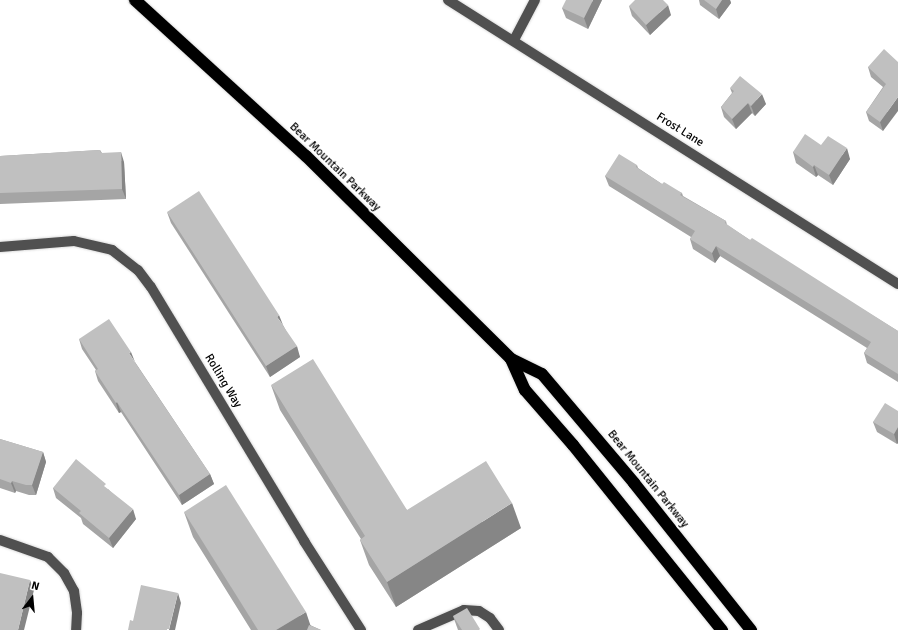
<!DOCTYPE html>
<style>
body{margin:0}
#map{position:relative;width:898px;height:630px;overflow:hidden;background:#fff;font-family:Signika,sans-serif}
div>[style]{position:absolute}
.roads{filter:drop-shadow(0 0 1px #dbdbdb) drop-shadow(0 0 1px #dbdbdb)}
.minor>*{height:10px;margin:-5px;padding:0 5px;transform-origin:5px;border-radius:5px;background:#505050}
.highway>*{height:12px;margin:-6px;padding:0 6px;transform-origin:6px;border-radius:6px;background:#000}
.wall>*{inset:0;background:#a5a5a5}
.shaded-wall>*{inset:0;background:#868686}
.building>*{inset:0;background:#c0c0c0}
span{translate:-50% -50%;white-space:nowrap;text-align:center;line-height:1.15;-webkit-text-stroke:3.5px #fff;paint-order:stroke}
.street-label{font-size:12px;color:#000}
.north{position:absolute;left:12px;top:578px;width:40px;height:40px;-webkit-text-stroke:3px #fff;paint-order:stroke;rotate:16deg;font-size:11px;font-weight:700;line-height:16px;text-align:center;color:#000}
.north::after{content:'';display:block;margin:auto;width:14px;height:18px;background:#000;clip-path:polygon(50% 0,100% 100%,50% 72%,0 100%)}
</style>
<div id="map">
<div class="roads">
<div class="minor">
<div style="left:448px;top:0;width:532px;rotate:32.26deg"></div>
<div style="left:514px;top:40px;width:45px;rotate:-62.3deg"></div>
<div style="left:0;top:247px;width:74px;rotate:-4.6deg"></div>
<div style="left:74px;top:241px;width:39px;rotate:13deg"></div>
<div style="left:112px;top:250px;width:33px;rotate:38deg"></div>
<div style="left:138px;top:270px;width:21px;rotate:53deg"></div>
<div style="left:151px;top:287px;width:297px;rotate:58.9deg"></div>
<div style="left:304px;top:541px;width:106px;rotate:57.4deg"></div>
<div style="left:0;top:540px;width:51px;rotate:19.5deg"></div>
<div style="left:48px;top:557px;width:23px;rotate:45deg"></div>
<div style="left:64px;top:573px;width:21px;rotate:61deg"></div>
<div style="left:74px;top:591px;width:22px;rotate:82deg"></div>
<div style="left:77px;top:613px;width:17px;rotate:93deg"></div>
<div style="left:418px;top:630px;width:50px;rotate:-23.5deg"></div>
<div style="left:464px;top:610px;width:15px;rotate:4deg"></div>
<div style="left:479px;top:611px;width:13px;rotate:32deg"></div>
<div style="left:490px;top:618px;width:15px;rotate:53deg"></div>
</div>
<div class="highway">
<div style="left:135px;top:0;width:231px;rotate:42.4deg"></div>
<div style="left:306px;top:156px;width:289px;rotate:44.7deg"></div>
<div style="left:511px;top:359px;width:34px;rotate:26deg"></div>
<div style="left:542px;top:374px;width:143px;rotate:49.8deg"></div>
<div style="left:634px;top:483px;width:188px;rotate:51.5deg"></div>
<div style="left:511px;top:359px;width:34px;rotate:66deg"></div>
<div style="left:525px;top:390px;width:73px;rotate:48.9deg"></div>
<div style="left:573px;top:445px;width:238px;rotate:51.2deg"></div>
</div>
</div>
<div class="wall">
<div style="clip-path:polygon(602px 0,588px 29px,566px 18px,562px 8px)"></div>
<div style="clip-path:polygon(699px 0,730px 0,731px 3px,719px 19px,700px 5px)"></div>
<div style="clip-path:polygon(629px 6px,671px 15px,650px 35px,632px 16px)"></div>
<div style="clip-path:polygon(898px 62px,883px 131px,869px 121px,866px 112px,883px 87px,871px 77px,868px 67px)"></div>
<div style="clip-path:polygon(730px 88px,766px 104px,755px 116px,752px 113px,736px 129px,724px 117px,721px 107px,732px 93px)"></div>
<div style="clip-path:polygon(821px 145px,850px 159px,833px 185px,818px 175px,816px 177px,796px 163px,793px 152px)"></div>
<div style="clip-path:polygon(100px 150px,102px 153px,124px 162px,126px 199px,0 204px,0 156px)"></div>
<div style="clip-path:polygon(637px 165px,638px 168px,662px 184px,682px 193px,683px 196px,726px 221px,727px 225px,750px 240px,898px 331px,898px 382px,867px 363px,864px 353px,867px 348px,720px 256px,715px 263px,693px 249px,690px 239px,691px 237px,609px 186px,605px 176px)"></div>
<div style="clip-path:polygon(167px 212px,283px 325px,300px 357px,270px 377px,171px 223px)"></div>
<div style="clip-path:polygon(79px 339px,135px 362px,210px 474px,214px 484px,182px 505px,121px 412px,119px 413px,98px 381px,95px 371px,96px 370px,82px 349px)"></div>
<div style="clip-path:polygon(271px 385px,407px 510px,521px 528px,396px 607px,369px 565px,360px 540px,361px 539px,280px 410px)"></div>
<div style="clip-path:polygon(898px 411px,898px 443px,897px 444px,877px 432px,873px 422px)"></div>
<div style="clip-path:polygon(0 439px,43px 452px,46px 462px,36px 495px,29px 495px,16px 491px,15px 493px,0 488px)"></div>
<div style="clip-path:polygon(53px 488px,108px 489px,136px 519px,113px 548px,83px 524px,81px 518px,56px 498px)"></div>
<div style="clip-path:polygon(184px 512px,310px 625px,321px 630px,251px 630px,193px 537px)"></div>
<div style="clip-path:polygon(453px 616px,480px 630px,458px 630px)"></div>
</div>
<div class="shaded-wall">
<div style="clip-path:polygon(593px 0,602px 0,588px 29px,584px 18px)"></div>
<div style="clip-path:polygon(722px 0,730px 0,731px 3px,719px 19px,716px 9px)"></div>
<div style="clip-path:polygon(668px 5px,671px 15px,650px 35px,646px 25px)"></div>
<div style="clip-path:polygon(762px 94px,766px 104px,755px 116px,751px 106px)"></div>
<div style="clip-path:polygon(898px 97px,898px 111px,883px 131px,880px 122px)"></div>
<div style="clip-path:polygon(748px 103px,752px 113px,736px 129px,732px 119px)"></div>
<div style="clip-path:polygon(847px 148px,850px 159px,833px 185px,829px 175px)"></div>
<div style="clip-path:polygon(121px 152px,124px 162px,126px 199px,122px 189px)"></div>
<div style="clip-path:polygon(814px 165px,818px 175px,816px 177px,813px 167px)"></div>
<div style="clip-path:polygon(716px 246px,720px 256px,715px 263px,712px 253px)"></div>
<div style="clip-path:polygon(279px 315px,283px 325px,277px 317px)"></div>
<div style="clip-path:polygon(297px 346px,300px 357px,270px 377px,266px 366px)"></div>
<div style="clip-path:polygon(131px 352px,135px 362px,129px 353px)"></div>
<div style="clip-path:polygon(117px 402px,121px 412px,119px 413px,116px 403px)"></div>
<div style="clip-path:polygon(898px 427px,898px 443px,897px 444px,894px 434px)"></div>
<div style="clip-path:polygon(43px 452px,46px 462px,36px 495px,32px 485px)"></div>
<div style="clip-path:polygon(210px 474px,214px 484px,182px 505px,179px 495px)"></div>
<div style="clip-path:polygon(12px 481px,16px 491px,15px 493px,11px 483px)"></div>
<div style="clip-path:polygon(512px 503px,521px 528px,396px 607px,387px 582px)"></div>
<div style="clip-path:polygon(133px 509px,136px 519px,113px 548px,109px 538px)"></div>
<div style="clip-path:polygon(30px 580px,34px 590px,24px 630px,18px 630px)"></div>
<div style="clip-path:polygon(178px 593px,181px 603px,175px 630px,169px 630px)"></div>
<div style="clip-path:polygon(306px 612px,312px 630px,276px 630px)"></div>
</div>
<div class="building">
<div style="clip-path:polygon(566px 0,593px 0,584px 18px,562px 8px)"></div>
<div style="clip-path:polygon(635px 0,663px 0,668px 5px,646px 25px,629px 6px)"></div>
<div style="clip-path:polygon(704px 0,722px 0,716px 9px)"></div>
<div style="clip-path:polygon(884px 49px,898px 62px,898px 97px,880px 122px,866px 112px,886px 84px,868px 67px)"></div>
<div style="clip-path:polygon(740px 76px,762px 94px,751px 106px,748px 103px,732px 119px,721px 107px,734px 91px,730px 88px)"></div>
<div style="clip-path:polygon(805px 134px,821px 145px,828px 136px,847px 148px,829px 175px,814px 165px,813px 167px,793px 152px)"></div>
<div style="clip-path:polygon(100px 150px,101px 153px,121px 152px,122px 189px,0 193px,0 156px,82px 151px)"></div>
<div style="clip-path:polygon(619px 154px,637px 165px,636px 167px,662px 184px,664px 182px,682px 193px,680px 195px,726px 221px,725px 223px,750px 240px,752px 238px,898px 331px,898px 374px,864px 353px,871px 342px,716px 246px,712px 253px,690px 239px,695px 231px,605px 176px)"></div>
<div style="clip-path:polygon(199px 191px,279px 315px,277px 317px,297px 346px,266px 366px,167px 212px)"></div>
<div style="clip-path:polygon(109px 319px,131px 352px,129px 353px,138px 367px,210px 474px,179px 495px,117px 402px,116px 403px,95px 371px,98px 369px,79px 339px)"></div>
<div style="clip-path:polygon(313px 359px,407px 510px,486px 461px,512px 503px,387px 582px,360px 540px,365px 536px,271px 385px)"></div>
<div style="clip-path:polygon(885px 403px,898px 411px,898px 427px,894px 434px,873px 422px)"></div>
<div style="clip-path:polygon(0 439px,43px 452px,32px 485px,26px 485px,12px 481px,11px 483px,0 479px)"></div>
<div style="clip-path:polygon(76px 459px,106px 484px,104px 486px,133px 509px,109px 538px,79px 513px,81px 511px,53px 488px)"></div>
<div style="clip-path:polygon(226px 485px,306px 612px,276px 630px,258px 630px,184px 512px)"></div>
<div style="clip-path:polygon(0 573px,30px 580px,18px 630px,0 630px)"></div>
<div style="clip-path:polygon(141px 585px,178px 593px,169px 629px,167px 629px,167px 630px,128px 630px,130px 620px,133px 621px)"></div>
<div style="clip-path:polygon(467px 608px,480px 629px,478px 630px,462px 630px,453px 616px)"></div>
<div style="clip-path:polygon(309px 625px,321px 630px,307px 630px)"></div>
</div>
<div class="street-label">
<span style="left:680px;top:130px;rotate:32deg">Frost Lane</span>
<span style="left:335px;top:167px;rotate:44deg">Bear Mountain Parkway</span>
<span style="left:223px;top:381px;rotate:59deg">Rolling Way</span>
<span style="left:648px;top:479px;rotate:51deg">Bear Mountain Parkway</span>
</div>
<div class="north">N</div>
</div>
